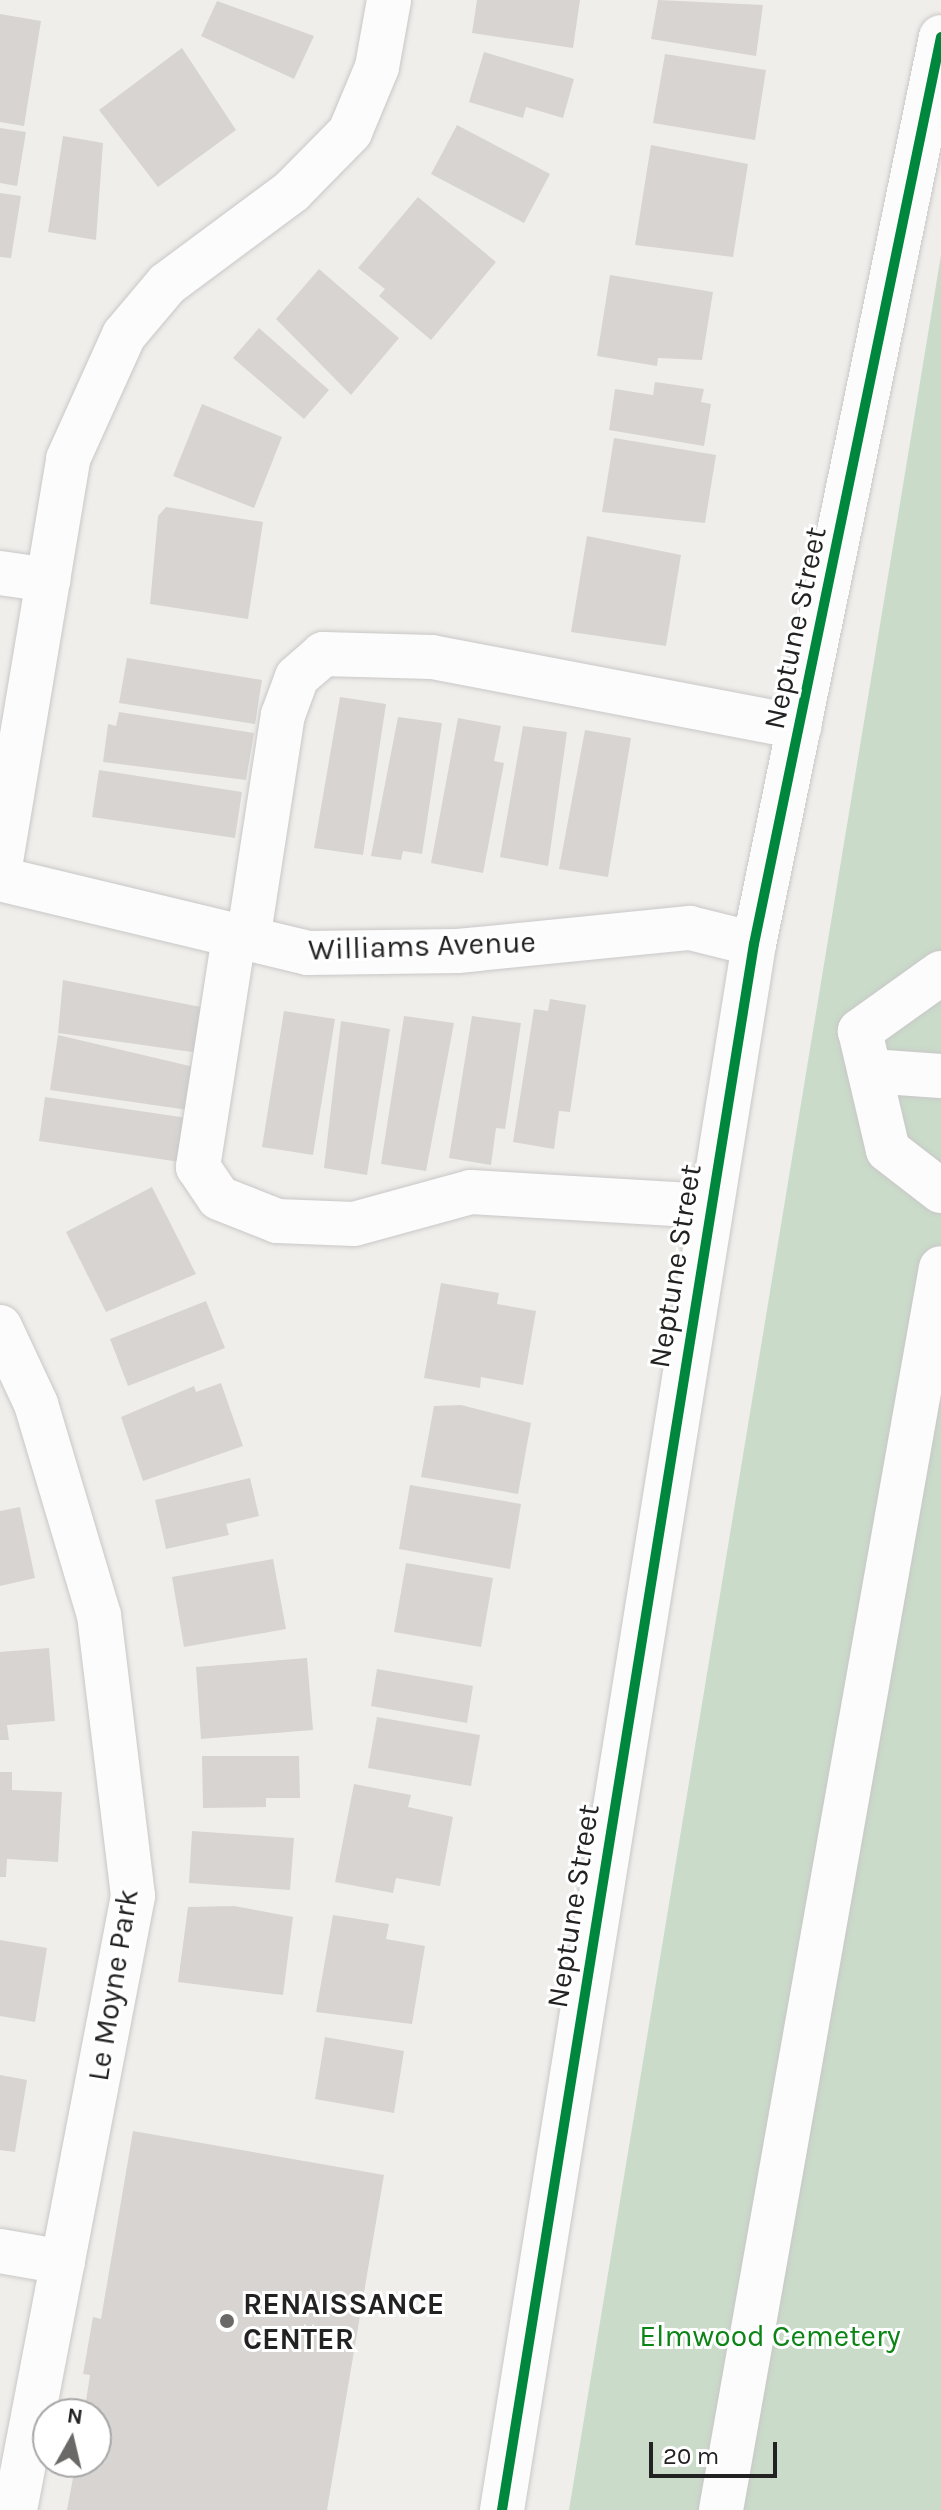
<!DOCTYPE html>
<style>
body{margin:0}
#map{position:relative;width:941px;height:2510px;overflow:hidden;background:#f0eeeb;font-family:Karla,sans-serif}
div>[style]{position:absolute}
.cemetery>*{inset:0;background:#cadbca}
.building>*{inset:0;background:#d7d4d2}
.roads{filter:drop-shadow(0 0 2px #c9c8c7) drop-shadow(0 0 2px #c9c8c7)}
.minor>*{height:44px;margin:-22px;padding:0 22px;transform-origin:22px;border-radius:22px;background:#fdfcfc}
.cycleway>*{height:10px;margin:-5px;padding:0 5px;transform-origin:5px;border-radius:5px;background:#00873e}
.dots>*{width:22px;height:22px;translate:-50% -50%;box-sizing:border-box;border:4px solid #fff;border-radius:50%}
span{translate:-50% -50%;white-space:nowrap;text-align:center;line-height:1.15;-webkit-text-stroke:6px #fff;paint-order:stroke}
.street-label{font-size:30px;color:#222}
.poi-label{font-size:30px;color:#222;font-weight:700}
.left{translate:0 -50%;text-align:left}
.park-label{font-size:30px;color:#0c8416}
.north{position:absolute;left:32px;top:2398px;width:80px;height:80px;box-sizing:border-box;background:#fff;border:2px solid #a7a7a7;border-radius:50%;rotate:8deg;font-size:22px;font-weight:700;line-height:32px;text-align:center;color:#222}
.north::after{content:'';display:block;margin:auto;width:28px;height:36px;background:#6a6968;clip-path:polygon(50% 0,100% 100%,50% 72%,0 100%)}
.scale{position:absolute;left:649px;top:2442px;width:128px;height:36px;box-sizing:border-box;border:4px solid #222;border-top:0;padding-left:10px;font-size:24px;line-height:28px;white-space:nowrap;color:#222;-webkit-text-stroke:6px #fff;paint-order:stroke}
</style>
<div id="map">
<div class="cemetery">
<div style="clip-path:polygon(941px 255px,941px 2510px,569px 2510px)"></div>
</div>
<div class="building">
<div style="clip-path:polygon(477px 0,580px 0,573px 48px,472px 33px)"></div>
<div style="clip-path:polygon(658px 0,763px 5px,756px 56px,651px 39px)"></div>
<div style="clip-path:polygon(217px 1px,314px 36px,294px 79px,201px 36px)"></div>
<div style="clip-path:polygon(0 14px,41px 21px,24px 126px,0 122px)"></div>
<div style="clip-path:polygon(182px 48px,236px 130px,158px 187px,99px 110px)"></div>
<div style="clip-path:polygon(484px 52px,574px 79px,563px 118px,526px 107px,523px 118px,469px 102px)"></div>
<div style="clip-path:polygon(665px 54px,766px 70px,755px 140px,653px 123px)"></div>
<div style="clip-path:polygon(457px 125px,550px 174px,524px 223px,431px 174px)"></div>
<div style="clip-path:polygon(0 128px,26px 132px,17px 186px,0 183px)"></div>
<div style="clip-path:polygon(63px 136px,103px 143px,96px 240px,48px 232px)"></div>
<div style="clip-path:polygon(651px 145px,748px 164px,733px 257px,635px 245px)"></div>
<div style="clip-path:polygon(0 193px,21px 196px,11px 258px,0 257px)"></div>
<div style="clip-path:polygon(418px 197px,496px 262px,431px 340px,379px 296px,385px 289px,358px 268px)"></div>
<div style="clip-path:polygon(319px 269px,399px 338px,351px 395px,276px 319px)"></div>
<div style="clip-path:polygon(610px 275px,713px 292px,702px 360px,658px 358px,657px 366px,597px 356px)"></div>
<div style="clip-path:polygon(259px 328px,329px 390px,304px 419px,233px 358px)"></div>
<div style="clip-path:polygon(655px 382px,704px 389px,701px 402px,711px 404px,704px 446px,609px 430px,615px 389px,653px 395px)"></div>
<div style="clip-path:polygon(202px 404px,282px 437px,254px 508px,173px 476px)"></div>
<div style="clip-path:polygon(614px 438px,716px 455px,705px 523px,602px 512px)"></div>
<div style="clip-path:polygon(166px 507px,263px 522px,248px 619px,150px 604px,158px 516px)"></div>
<div style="clip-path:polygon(587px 536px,681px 555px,666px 646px,571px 632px)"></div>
<div style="clip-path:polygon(127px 658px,262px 680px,255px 724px,119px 703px)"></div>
<div style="clip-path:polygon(340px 697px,386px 704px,363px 855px,314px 848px)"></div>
<div style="clip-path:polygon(119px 712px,254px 733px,246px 780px,103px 762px,108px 724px,116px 726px)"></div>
<div style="clip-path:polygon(398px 717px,442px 723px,422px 854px,403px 851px,401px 860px,371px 856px)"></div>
<div style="clip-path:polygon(458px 718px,501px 726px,494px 761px,504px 763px,483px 873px,431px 863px)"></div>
<div style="clip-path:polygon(523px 726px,567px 732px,548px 866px,500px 857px)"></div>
<div style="clip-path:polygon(585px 730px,631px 738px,608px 877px,559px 869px)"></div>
<div style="clip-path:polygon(99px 770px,242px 792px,235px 838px,92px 817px)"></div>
<div style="clip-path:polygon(63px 980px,206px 1008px,199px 1053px,58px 1033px)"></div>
<div style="clip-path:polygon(550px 999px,586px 1005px,570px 1112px,559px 1111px,554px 1149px,513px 1142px,534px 1009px,548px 1011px)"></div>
<div style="clip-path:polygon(284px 1011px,335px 1019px,313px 1155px,262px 1147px)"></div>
<div style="clip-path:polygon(404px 1016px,454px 1023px,426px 1171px,381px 1164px)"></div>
<div style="clip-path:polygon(472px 1016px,521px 1023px,505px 1129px,496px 1128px,491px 1165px,449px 1158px)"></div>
<div style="clip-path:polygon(341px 1021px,390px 1029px,367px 1175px,324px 1168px)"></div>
<div style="clip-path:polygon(58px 1035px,194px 1067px,188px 1110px,50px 1090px)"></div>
<div style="clip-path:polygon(45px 1097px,187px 1118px,180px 1162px,39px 1141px)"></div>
<div style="clip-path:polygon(152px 1187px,196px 1274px,106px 1312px,66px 1232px)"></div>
<div style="clip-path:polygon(441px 1283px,499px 1293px,497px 1304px,536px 1311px,523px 1385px,481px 1377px,480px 1388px,424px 1378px)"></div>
<div style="clip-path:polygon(206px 1301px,225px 1348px,128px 1386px,110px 1339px)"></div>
<div style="clip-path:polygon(221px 1383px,243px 1446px,143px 1481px,121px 1417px,194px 1386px,196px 1392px)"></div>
<div style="clip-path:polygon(461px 1405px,531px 1423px,518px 1494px,421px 1477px,434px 1406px)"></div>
<div style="clip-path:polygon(250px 1478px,259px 1516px,226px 1524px,229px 1535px,166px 1549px,155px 1500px)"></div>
<div style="clip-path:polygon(410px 1485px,521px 1504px,510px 1569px,399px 1549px)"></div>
<div style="clip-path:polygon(20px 1507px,35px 1578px,0 1586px,0 1511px)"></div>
<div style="clip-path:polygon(273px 1559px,286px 1629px,184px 1647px,172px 1577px)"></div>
<div style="clip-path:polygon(406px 1563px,493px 1578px,481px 1647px,394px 1632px)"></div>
<div style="clip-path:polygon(49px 1648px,55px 1721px,7px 1725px,9px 1740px,0 1740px,0 1652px)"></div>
<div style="clip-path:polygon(307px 1658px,313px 1730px,201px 1739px,196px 1667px)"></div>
<div style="clip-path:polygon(377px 1669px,473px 1686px,467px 1723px,371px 1706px)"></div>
<div style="clip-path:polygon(377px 1717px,480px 1735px,471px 1786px,368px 1768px)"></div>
<div style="clip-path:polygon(202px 1756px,299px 1756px,300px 1798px,266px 1798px,266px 1807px,203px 1808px)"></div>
<div style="clip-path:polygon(0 1772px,12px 1772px,12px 1790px,62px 1792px,58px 1862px,7px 1859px,6px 1877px,0 1877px)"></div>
<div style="clip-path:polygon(354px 1784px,411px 1795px,408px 1807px,453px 1817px,440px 1886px,396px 1878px,393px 1893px,335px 1882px)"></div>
<div style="clip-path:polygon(192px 1831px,294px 1838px,290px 1890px,189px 1883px)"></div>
<div style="clip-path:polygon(234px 1906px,293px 1917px,283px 1995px,178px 1982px,188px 1907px)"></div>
<div style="clip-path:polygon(333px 1915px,389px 1924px,386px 1939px,425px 1946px,412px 2024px,316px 2012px)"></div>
<div style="clip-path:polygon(0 1940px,47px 1948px,35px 2022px,0 2016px)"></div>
<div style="clip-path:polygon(325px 2037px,404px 2051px,394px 2113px,315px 2099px)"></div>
<div style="clip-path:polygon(0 2075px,27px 2080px,15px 2152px,0 2150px)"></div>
<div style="clip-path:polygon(133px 2131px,384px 2175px,327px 2510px,67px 2510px,76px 2462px,96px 2462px,96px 2414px,84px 2414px,90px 2375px,83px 2374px,93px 2317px,101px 2319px)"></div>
</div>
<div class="roads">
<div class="minor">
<div style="left:0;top:573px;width:49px;rotate:8.3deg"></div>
<div style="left:0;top:867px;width:414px;rotate:-80.5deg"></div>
<div style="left:68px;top:459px;width:136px;rotate:-65.7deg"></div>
<div style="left:124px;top:335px;width:67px;rotate:-49.9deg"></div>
<div style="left:167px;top:284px;width:156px;rotate:-36.6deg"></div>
<div style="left:292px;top:191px;width:83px;rotate:-45.5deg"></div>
<div style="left:350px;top:132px;width:70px;rotate:-67.4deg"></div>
<div style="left:377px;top:67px;width:68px;rotate:-79.8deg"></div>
<div style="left:0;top:879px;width:317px;rotate:13.5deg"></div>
<div style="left:308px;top:953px;width:150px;rotate:-0.8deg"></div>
<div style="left:458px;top:951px;width:233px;rotate:-5.7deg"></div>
<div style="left:690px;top:928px;width:66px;rotate:14deg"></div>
<div style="left:234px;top:937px;width:233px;rotate:98.9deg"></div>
<div style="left:198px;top:1167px;width:37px;rotate:56deg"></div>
<div style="left:219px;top:1198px;width:62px;rotate:21.6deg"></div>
<div style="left:277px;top:1221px;width:77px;rotate:2.2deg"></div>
<div style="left:354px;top:1224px;width:121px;rotate:-15.3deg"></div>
<div style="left:471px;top:1192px;width:237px;rotate:3.4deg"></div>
<div style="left:248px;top:940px;width:228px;rotate:-81.2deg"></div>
<div style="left:283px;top:715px;width:40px;rotate:-69.8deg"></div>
<div style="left:297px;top:677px;width:35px;rotate:-41deg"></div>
<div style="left:323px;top:654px;width:109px;rotate:1.6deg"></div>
<div style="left:432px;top:657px;width:374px;rotate:10.8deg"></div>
<div style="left:941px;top:973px;width:100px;rotate:144.4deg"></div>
<div style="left:860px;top:1031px;width:122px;rotate:76.8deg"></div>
<div style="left:888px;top:1150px;width:67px;rotate:37.7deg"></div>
<div style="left:870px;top:1071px;width:71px;rotate:4deg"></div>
<div style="left:0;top:1327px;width:85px;rotate:64.9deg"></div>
<div style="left:36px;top:1404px;width:220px;rotate:73.4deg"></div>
<div style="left:99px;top:1615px;width:283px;rotate:83.1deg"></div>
<div style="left:133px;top:1896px;width:625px;rotate:100.88deg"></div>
<div style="left:0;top:2251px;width:64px;rotate:9.9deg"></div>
<div style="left:502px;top:2510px;width:1586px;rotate:-80.86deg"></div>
<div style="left:754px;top:944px;width:926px;rotate:-78.35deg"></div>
<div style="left:721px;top:2510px;width:1261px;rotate:-79.96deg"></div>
</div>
</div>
<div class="cycleway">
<div style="left:502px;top:2510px;width:1586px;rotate:-80.86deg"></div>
<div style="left:754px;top:944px;width:926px;rotate:-78.35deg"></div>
</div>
<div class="dots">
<div style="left:227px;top:2321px;background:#6a6968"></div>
</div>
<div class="street-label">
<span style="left:795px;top:628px;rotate:-78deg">Neptune Street</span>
<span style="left:422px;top:946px;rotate:-2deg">Williams Avenue</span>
<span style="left:675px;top:1266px;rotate:-81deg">Neptune Street</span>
<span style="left:573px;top:1906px;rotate:-81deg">Neptune Street</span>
<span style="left:113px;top:1985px;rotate:-81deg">Le Moyne Park</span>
</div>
<div class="poi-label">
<span class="left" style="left:243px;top:2321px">RENAISSANCE<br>CENTER</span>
</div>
<div class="park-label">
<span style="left:770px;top:2336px">Elmwood Cemetery</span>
</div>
<div class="north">N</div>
<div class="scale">20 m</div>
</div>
